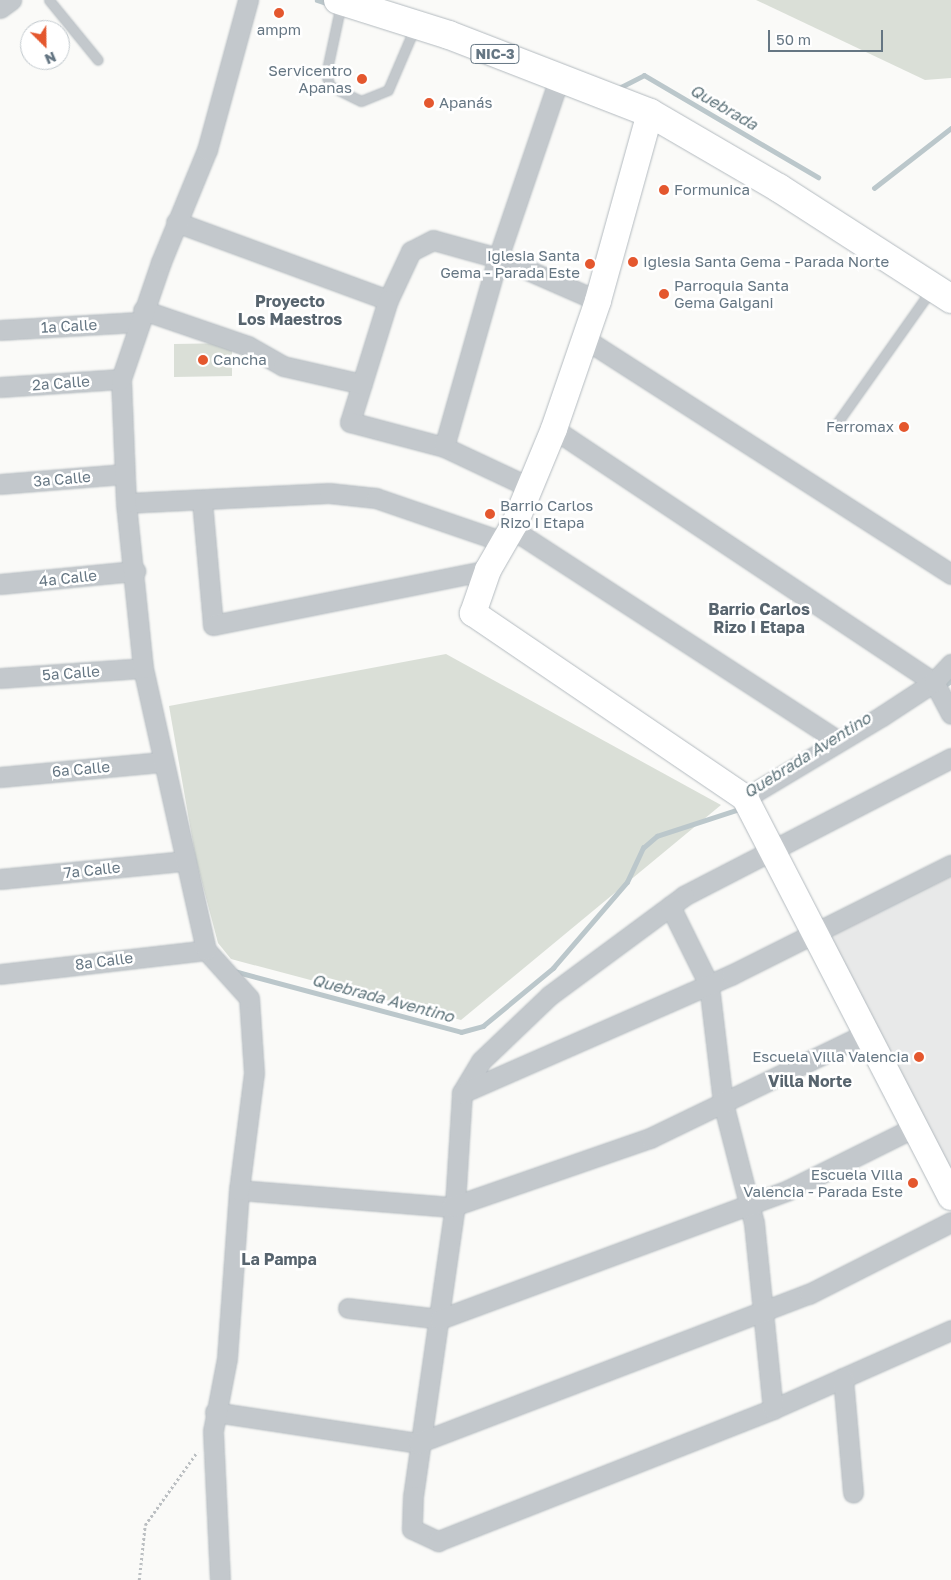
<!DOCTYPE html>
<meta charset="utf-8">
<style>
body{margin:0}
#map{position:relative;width:951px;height:1580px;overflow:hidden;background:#fafaf8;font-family:"Golos Text",sans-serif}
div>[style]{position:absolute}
.built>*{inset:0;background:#e8e9e9}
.green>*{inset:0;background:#dadfd7}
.stream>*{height:4.5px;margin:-2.25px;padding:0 2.25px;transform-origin:2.25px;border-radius:2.25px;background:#bbc7cb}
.path>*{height:2.5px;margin-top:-1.25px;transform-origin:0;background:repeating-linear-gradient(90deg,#bbbfc2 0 2.5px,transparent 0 5px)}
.roads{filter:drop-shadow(0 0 1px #b3babf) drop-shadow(0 0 1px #b3babf)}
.lane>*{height:9px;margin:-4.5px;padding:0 4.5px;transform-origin:4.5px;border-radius:4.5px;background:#c3c8cc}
.street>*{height:19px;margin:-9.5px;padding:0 9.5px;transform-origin:9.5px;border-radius:9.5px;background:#c3c8cc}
.secondary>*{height:26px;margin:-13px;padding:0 13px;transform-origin:13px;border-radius:13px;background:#fff}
.primary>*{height:28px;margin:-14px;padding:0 14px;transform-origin:14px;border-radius:14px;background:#fff}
.dots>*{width:14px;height:14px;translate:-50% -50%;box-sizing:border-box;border:2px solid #fff;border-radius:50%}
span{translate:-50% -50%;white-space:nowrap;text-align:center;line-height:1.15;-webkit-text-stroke:5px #fff;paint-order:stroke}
.shield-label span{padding:1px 4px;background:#fff;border:1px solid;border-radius:4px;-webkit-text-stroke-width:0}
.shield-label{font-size:14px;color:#657683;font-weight:700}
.poi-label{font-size:15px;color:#657683}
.right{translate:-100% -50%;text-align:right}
.left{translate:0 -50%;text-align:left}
.street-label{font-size:15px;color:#657683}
.water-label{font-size:16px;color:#60757c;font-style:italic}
.neighbourhood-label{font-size:16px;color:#57646e;font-weight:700}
.north{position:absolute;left:20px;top:20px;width:50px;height:50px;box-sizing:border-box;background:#fff;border:1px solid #c1c8cd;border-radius:50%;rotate:157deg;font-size:14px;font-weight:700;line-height:20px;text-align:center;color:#657683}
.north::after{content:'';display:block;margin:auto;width:18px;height:22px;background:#e4572e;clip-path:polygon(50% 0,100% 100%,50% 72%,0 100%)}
.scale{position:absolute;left:768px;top:30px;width:115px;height:22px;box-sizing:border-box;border:2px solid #657683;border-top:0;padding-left:6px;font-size:15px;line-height:18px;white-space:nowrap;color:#657683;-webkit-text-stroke:4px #fff;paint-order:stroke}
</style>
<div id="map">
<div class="built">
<div style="clip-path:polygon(951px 874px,951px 1177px,825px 936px)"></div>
</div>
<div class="green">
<div style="clip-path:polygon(756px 0,951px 0,951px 78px,925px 80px)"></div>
<div style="clip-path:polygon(232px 343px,232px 376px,174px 377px,174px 344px)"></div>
<div style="clip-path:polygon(446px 654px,721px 805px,461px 1020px,231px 959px,218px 943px,196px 860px,169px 706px)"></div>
</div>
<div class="stream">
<div style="left:317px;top:0;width:13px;rotate:18deg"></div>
<div style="left:617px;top:89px;width:30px;rotate:-27deg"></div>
<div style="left:644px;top:75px;width:202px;rotate:30.4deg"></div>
<div style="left:874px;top:188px;width:98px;rotate:-37.9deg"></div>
<div style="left:942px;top:687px;width:11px;rotate:-34deg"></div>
<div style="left:234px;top:971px;width:235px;rotate:15deg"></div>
<div style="left:461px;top:1032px;width:23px;rotate:-15deg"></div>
<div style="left:483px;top:1026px;width:91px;rotate:-39.6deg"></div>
<div style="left:553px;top:968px;width:113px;rotate:-49.3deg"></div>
<div style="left:627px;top:882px;width:38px;rotate:-65deg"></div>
<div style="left:643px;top:848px;width:18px;rotate:-41deg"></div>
<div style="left:657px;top:836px;width:89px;rotate:-18.2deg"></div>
</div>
<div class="path">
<div style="left:139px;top:1580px;width:55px;rotate:-83.8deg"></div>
<div style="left:145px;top:1525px;width:90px;rotate:-54.5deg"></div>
</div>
<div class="roads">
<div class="lane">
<div style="left:49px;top:0;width:77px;rotate:50.8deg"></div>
<div style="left:341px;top:4px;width:72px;rotate:102.1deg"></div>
<div style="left:326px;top:74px;width:13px;rotate:72deg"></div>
<div style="left:330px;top:86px;width:34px;rotate:26deg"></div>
<div style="left:361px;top:101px;width:29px;rotate:-22deg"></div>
<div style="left:388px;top:90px;width:69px;rotate:-66.8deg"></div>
<div style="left:837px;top:423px;width:163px;rotate:-54.7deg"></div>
</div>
<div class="street">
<div style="left:0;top:8px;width:14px;rotate:-36deg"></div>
<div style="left:176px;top:222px;width:226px;rotate:20.2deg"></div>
<div style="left:498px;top:257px;width:109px;rotate:23.7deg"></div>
<div style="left:498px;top:258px;width:67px;rotate:-164.5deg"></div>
<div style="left:433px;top:240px;width:25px;rotate:153deg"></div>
<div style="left:411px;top:251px;width:54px;rotate:115.1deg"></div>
<div style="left:388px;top:300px;width:128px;rotate:107.3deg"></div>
<div style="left:350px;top:422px;width:97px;rotate:14.9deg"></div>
<div style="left:444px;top:447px;width:96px;rotate:25.2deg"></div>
<div style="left:143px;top:310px;width:111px;rotate:18.9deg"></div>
<div style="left:248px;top:346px;width:40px;rotate:29.7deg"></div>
<div style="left:283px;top:366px;width:81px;rotate:12.8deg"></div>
<div style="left:0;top:330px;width:138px;rotate:-3.3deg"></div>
<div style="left:585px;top:339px;width:435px;rotate:32.7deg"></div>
<div style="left:0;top:387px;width:121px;rotate:-3.8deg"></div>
<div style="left:554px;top:429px;width:457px;rotate:33.7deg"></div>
<div style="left:934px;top:682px;width:36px;rotate:62deg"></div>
<div style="left:444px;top:447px;width:197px;rotate:-74.1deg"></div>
<div style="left:498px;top:258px;width:189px;rotate:-71.2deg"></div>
<div style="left:0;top:484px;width:124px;rotate:-4.6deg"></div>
<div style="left:202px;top:501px;width:124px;rotate:84.9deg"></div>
<div style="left:213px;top:625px;width:280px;rotate:-11.3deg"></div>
<div style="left:126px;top:503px;width:203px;rotate:-2.8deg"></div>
<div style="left:329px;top:493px;width:47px;rotate:6.1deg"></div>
<div style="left:376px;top:498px;width:135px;rotate:19deg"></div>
<div style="left:512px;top:529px;width:389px;rotate:33deg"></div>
<div style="left:0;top:584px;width:136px;rotate:-5.5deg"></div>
<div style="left:0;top:678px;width:143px;rotate:-4deg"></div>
<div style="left:951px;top:758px;width:301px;rotate:152.7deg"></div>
<div style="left:684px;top:896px;width:168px;rotate:143.5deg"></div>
<div style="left:549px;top:996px;width:94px;rotate:136.3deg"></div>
<div style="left:481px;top:1061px;width:37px;rotate:121deg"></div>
<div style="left:462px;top:1093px;width:112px;rotate:93.6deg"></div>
<div style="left:455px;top:1205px;width:294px;rotate:98.2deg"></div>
<div style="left:413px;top:1496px;width:33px;rotate:92deg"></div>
<div style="left:412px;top:1529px;width:29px;rotate:25deg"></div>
<div style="left:438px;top:1541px;width:360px;rotate:-21.5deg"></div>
<div style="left:773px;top:1409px;width:195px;rotate:-23.9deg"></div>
<div style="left:0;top:777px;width:163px;rotate:-5.3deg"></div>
<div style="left:745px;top:798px;width:160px;rotate:-30.9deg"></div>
<div style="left:882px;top:716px;width:62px;rotate:-33.2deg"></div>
<div style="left:934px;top:682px;width:25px;rotate:-47deg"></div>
<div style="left:0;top:879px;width:184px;rotate:-5.6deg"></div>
<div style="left:670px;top:906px;width:88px;rotate:63.7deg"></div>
<div style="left:709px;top:985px;width:119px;rotate:83.2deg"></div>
<div style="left:723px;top:1103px;width:124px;rotate:75.5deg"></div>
<div style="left:754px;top:1223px;width:187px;rotate:84.2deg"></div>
<div style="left:0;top:974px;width:207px;rotate:-6.6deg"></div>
<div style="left:462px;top:1093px;width:294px;rotate:-23.7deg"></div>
<div style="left:731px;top:975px;width:246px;rotate:-26.6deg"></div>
<div style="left:239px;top:1190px;width:213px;rotate:4.6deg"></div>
<div style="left:451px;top:1207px;width:211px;rotate:-19.1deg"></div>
<div style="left:650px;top:1138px;width:241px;rotate:-25.8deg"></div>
<div style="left:348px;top:1308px;width:93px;rotate:6.8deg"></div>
<div style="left:440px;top:1319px;width:371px;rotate:-20.3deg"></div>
<div style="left:788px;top:1190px;width:142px;rotate:-26.4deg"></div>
<div style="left:843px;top:1378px;width:115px;rotate:85deg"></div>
<div style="left:215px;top:1412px;width:205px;rotate:8.7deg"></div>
<div style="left:418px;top:1443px;width:418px;rotate:-20.9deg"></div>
<div style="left:809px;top:1294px;width:159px;rotate:-26.9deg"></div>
<div style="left:220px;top:1580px;width:149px;rotate:-92.7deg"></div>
<div style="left:213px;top:1431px;width:74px;rotate:-79.1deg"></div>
<div style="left:227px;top:1358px;width:168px;rotate:-85.9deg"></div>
<div style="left:239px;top:1190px;width:118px;rotate:-82.7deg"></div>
<div style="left:254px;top:1073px;width:75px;rotate:-93.8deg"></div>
<div style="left:249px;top:998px;width:64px;rotate:-131.9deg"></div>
<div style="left:206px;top:950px;width:289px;rotate:-102.6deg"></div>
<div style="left:143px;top:668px;width:166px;rotate:-95.9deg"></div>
<div style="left:126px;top:503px;width:124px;rotate:-92.3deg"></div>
<div style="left:121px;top:379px;width:124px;rotate:-71.1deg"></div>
<div style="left:161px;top:262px;width:121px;rotate:-67.7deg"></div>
<div style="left:207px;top:150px;width:156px;rotate:-74.7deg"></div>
</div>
<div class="secondary">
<div style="left:650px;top:113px;width:195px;rotate:105.5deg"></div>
<div style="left:598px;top:301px;width:135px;rotate:109deg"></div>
<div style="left:554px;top:429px;width:102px;rotate:112.5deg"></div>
<div style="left:515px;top:523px;width:54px;rotate:119.9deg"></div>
<div style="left:488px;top:570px;width:46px;rotate:109.2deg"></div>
<div style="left:473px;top:613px;width:329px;rotate:34.2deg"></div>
<div style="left:745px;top:798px;width:449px;rotate:62.7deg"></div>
</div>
<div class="primary">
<div style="left:338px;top:0;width:116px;rotate:17.5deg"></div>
<div style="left:449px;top:35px;width:216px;rotate:21.2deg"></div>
<div style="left:650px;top:113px;width:149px;rotate:30.2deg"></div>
<div style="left:779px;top:188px;width:205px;rotate:32.8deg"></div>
</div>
</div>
<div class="dots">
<div style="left:279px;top:13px;background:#e4572e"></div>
<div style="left:362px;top:79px;background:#e4572e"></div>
<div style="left:429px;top:103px;background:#e4572e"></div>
<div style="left:664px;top:190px;background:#e4572e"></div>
<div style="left:633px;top:262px;background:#e4572e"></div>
<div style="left:590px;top:264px;background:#e4572e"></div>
<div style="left:664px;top:294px;background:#e4572e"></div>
<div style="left:203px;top:360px;background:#e4572e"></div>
<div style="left:904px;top:427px;background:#e4572e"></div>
<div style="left:490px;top:514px;background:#e4572e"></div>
<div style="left:919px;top:1057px;background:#e4572e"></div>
<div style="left:913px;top:1183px;background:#e4572e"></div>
</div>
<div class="shield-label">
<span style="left:495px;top:54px">NIC-3</span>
</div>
<div class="poi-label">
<span style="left:279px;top:30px">ampm</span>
<span class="right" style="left:352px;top:79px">Servicentro<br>Apanas</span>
<span class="left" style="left:439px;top:103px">Apanás</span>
<span class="left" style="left:674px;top:190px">Formunica</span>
<span class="right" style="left:580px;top:264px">Iglesia Santa<br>Gema - Parada Este</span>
<span class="left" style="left:643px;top:262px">Iglesia Santa Gema - Parada Norte</span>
<span class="left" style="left:674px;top:294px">Parroquia Santa<br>Gema Galgani</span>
<span class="left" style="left:213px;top:360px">Cancha</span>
<span class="right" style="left:894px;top:427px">Ferromax</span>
<span class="left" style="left:500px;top:514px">Barrio Carlos<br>Rizo I Etapa</span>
<span class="right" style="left:909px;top:1057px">Escuela Villa Valencia</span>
<span class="right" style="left:903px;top:1183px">Escuela Villa<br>Valencia - Parada Este</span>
</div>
<div class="street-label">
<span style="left:69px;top:326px;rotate:-3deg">1a Calle</span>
<span style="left:61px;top:383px;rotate:-4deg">2a Calle</span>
<span style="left:62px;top:479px;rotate:-5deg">3a Calle</span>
<span style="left:68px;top:578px;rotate:-6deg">4a Calle</span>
<span style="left:71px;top:673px;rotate:-4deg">5a Calle</span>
<span style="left:81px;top:769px;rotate:-5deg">6a Calle</span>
<span style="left:92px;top:870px;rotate:-6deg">7a Calle</span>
<span style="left:104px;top:961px;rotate:-7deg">8a Calle</span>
</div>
<div class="water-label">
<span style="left:724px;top:107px;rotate:30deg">Quebrada</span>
<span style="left:807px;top:755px;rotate:-32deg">Quebrada Aventino</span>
<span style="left:383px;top:998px;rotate:15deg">Quebrada Aventino</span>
</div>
<div class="neighbourhood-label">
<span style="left:290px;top:310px">Proyecto<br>Los Maestros</span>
<span style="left:759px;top:618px">Barrio Carlos<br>Rizo I Etapa</span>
<span style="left:810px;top:1081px">Villa Norte</span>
<span style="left:279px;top:1259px">La Pampa</span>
</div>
<div class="north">N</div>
<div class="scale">50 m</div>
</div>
